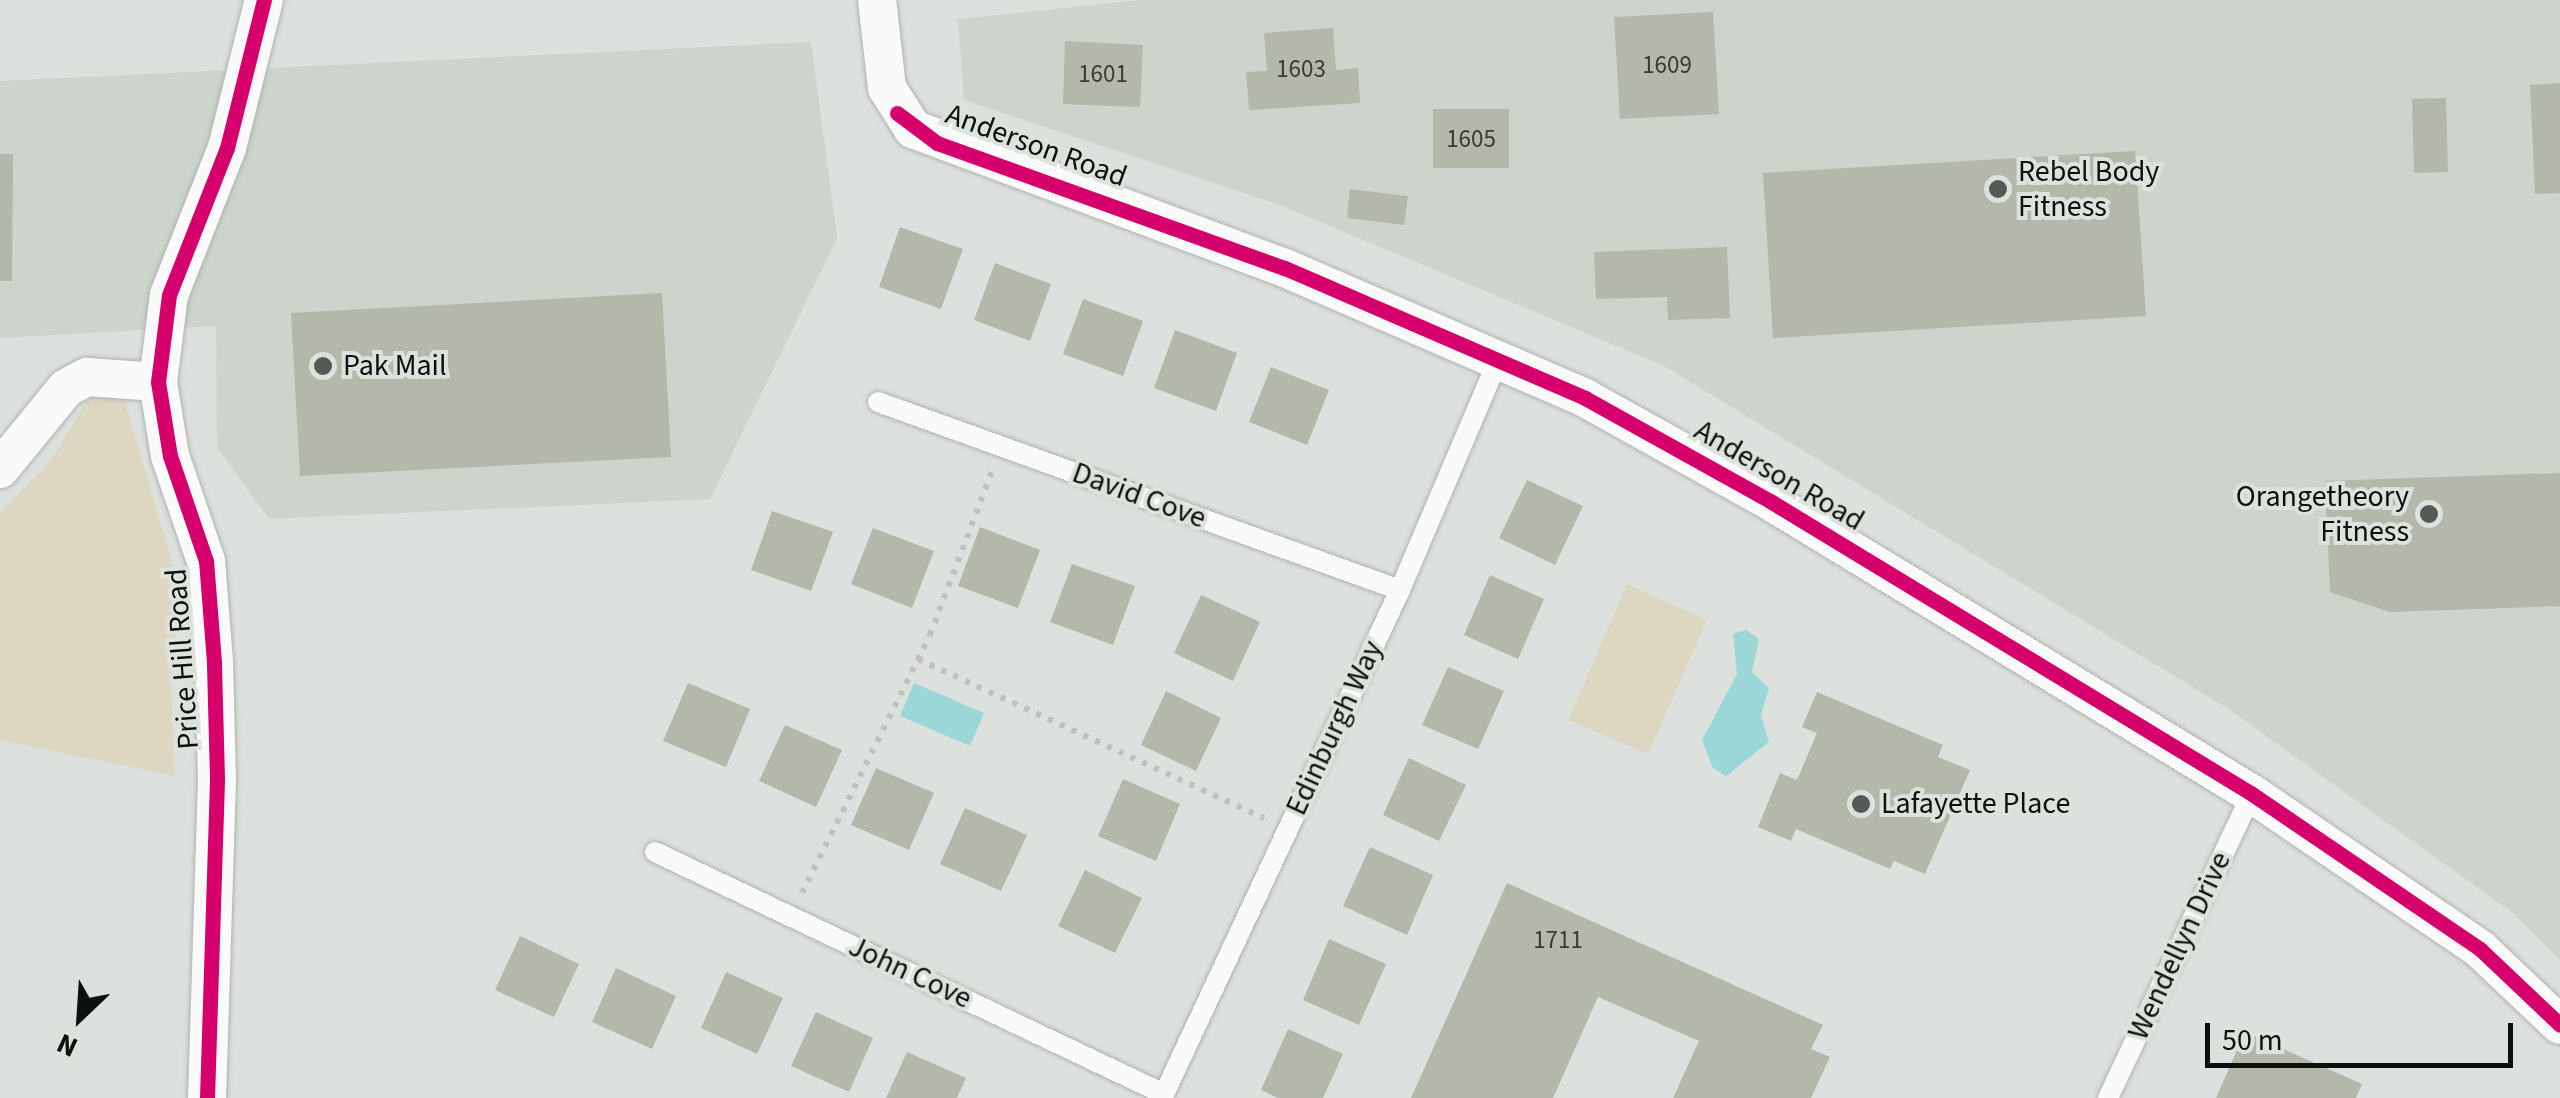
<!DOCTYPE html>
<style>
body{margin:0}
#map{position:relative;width:2560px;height:1098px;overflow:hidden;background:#dde1dd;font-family:"Source Sans 3",sans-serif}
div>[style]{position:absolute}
.built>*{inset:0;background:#ccd4cb}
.green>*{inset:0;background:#ddd7c2}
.water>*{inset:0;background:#9cd7d7}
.building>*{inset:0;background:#b4b8ab}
.path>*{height:6px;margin-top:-3px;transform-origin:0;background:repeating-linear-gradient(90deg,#c0c0c0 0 5px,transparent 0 13px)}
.roads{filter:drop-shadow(0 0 2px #b0b3b0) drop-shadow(0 0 2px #b0b3b0)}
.lane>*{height:20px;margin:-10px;padding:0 10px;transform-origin:10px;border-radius:10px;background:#fafafa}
.street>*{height:38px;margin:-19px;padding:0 19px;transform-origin:19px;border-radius:19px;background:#fafafa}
.cycleway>*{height:15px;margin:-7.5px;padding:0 7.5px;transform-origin:7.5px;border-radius:7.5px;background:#d6006c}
.dots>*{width:28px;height:28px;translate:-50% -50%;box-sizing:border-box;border:5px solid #dce2dc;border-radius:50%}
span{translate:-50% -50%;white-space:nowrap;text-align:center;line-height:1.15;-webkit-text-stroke:8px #dce2dc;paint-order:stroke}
.number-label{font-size:25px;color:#383a35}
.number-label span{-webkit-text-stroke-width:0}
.street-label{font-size:30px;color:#0e100e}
.poi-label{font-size:30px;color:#0e100e}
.left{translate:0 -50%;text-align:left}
.right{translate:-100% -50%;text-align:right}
.north{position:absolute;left:30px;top:968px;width:100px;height:100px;-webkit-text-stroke:8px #dce2dc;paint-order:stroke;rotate:205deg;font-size:28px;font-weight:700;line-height:40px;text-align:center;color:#0e100e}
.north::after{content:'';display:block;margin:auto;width:35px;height:45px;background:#0e100e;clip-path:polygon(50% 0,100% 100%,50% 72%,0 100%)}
.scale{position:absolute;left:2205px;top:1023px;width:308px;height:45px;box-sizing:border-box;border:5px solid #0e100e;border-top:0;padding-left:12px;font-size:30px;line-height:35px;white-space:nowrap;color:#0e100e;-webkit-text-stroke:8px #dce2dc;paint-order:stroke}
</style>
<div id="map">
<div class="built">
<div style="clip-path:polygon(1141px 0,2560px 0,2560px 960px,2513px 913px,2227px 708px,1664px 366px,1280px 205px,964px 100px,958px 19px)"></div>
<div style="clip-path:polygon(811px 42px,837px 238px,710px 499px,269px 519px,217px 447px,216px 326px,0 338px,0 81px)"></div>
</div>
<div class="green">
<div style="clip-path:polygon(91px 394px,125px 402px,181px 593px,171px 677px,175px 776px,0 740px,0 513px,51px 460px)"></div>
<div style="clip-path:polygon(1627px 584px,1707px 620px,1648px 754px,1568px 720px)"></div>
</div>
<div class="water">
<div style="clip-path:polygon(1746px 630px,1759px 639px,1752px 672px,1769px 688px,1761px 715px,1769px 742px,1726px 776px,1713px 768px,1702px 740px,1737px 674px,1733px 634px)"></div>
<div style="clip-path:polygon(914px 683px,984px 713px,970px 746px,900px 716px)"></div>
</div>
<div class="building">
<div style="clip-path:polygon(1713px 12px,1719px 114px,1620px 119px,1614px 17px)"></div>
<div style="clip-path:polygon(1333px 28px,1336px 70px,1358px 68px,1360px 103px,1249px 110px,1246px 72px,1267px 71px,1264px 33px)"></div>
<div style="clip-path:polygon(1065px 41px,1143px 45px,1140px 107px,1063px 104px)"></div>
<div style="clip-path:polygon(2560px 83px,2560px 193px,2535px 194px,2530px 85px)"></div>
<div style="clip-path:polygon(2446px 98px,2448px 172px,2414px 173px,2412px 99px)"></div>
<div style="clip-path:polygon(1433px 109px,1509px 109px,1509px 168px,1433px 168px)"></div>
<div style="clip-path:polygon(2135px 151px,2146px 316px,1773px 338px,1763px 173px)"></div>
<div style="clip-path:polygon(0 154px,13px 154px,12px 281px,0 281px)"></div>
<div style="clip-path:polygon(1350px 189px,1408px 196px,1404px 225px,1347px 218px)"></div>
<div style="clip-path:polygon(900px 227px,963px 249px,941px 309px,879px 287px)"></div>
<div style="clip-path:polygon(1727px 247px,1730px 318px,1668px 320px,1667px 297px,1596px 299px,1594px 252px)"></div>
<div style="clip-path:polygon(995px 263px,1051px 284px,1030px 341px,974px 320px)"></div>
<div style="clip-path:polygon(662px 293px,671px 457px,300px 476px,291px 313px)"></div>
<div style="clip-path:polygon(1083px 299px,1143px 321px,1123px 376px,1063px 354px)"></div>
<div style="clip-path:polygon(1175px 330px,1237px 353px,1216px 411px,1154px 388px)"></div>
<div style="clip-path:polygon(1271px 367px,1329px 390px,1307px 445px,1249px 422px)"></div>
<div style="clip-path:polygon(2560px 473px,2560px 606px,2390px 612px,2330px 592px,2325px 481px)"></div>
<div style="clip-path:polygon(1527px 480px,1583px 506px,1555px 565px,1499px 538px)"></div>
<div style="clip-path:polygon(772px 511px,833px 532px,811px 591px,751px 570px)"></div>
<div style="clip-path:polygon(980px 527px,1040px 550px,1018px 608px,958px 586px)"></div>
<div style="clip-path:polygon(873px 528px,934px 551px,912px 608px,851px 584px)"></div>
<div style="clip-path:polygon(1072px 564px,1135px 586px,1113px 645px,1050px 622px)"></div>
<div style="clip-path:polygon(1490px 575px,1544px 599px,1518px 659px,1464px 635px)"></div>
<div style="clip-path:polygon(1201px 595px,1260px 622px,1233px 681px,1174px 653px)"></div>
<div style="clip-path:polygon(1448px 667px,1504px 691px,1478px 749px,1422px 725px)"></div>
<div style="clip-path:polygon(688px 683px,750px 709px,726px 767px,663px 741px)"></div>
<div style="clip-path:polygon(1166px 691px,1221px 718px,1196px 771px,1141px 745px)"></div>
<div style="clip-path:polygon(1817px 692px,1943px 745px,1938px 757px,1970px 770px,1925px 874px,1894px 861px,1890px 869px,1796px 829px,1791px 841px,1758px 827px,1780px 773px,1797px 780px,1817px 733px,1802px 727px)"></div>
<div style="clip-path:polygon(785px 725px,842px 750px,816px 807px,759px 781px)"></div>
<div style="clip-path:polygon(1409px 758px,1466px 785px,1439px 841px,1383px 815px)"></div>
<div style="clip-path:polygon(876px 768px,934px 793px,909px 850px,851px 825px)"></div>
<div style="clip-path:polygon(1123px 779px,1180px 804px,1156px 861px,1098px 836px)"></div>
<div style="clip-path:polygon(965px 808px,1027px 835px,1001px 891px,940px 864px)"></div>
<div style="clip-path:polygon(1370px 847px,1433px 875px,1407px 935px,1343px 906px)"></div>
<div style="clip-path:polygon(1085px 870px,1142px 898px,1115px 953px,1058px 926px)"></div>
<div style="clip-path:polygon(1507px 883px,1823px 1025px,1811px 1049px,1830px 1057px,1811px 1098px,1673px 1098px,1699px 1041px,1598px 997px,1553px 1098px,1411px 1098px)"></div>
<div style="clip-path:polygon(520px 936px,579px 964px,554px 1017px,495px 990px)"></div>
<div style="clip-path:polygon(1329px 939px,1386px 964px,1359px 1025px,1303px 1000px)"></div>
<div style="clip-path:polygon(616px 968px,676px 996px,652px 1049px,592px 1022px)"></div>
<div style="clip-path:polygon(726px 972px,783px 998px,757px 1054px,701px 1028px)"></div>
<div style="clip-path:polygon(816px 1012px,873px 1038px,849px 1092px,791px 1066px)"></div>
<div style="clip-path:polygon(1288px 1029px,1343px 1054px,1323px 1098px,1278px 1098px,1261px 1090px)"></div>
<div style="clip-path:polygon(2245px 1032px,2362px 1084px,2356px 1098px,2216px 1098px)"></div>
<div style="clip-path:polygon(907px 1052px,966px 1078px,957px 1098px,886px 1098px)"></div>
</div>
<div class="path">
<div style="left:918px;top:659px;width:381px;rotate:24.7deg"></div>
<div style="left:802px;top:893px;width:288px;rotate:-63.6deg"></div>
<div style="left:930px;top:635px;width:175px;rotate:-69.3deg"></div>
</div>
<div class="roads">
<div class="lane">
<div style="left:878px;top:402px;width:555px;rotate:19.81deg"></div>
<div style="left:655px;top:852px;width:564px;rotate:25.43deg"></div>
<div style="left:1164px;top:1094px;width:557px;rotate:-64.91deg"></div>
<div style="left:1400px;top:590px;width:252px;rotate:-66.9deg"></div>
<div style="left:2108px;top:1098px;width:336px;rotate:-64.7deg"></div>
</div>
<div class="street">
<div style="left:877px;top:0;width:89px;rotate:83.5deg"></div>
<div style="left:887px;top:88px;width:49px;rotate:57.6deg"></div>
<div style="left:913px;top:129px;width:397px;rotate:20.5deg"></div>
<div style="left:1285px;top:268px;width:327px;rotate:23.4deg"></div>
<div style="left:1585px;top:398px;width:212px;rotate:29.1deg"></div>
<div style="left:1770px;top:501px;width:564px;rotate:31.29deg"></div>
<div style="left:2252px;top:794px;width:276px;rotate:34.2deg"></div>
<div style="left:2480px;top:949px;width:110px;rotate:43.5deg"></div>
<div style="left:0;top:469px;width:104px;rotate:-50.8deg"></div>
<div style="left:66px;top:388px;width:24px;rotate:-28deg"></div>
<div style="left:87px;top:377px;width:71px;rotate:4deg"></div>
<div style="left:207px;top:1098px;width:319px;rotate:-88.2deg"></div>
<div style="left:217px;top:779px;width:117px;rotate:-91.5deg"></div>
<div style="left:214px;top:662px;width:101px;rotate:-94.5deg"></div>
<div style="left:206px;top:561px;width:111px;rotate:-108.9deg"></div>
<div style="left:170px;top:456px;width:75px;rotate:-99.2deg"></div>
<div style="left:158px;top:382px;width:88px;rotate:-82.8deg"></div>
<div style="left:169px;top:295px;width:158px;rotate:-68.5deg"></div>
<div style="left:227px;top:148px;width:153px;rotate:-76deg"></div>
</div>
</div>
<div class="cycleway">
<div style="left:897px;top:113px;width:50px;rotate:36.9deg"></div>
<div style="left:937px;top:143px;width:370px;rotate:19.8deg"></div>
<div style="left:1285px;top:268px;width:327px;rotate:23.4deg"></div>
<div style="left:1585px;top:398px;width:212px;rotate:29.1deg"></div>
<div style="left:1770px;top:501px;width:564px;rotate:31.29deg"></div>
<div style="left:2252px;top:794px;width:276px;rotate:34.2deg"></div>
<div style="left:2480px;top:949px;width:110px;rotate:43.5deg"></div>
<div style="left:207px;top:1098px;width:319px;rotate:-88.2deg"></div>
<div style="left:217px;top:779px;width:117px;rotate:-91.5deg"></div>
<div style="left:214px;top:662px;width:101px;rotate:-94.5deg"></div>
<div style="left:206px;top:561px;width:111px;rotate:-108.9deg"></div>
<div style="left:170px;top:456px;width:75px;rotate:-99.2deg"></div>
<div style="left:158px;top:382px;width:88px;rotate:-82.8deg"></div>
<div style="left:169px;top:295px;width:158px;rotate:-68.5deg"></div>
<div style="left:227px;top:148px;width:153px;rotate:-76deg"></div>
</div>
<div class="dots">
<div style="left:1998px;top:189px;background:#565956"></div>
<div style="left:323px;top:366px;background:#565956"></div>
<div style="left:2429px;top:514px;background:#565956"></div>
<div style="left:1861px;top:804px;background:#565956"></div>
</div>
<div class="number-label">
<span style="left:1667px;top:65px">1609</span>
<span style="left:1301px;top:69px">1603</span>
<span style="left:1103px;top:74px">1601</span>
<span style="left:1471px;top:139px">1605</span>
<span style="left:1558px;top:940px">1711</span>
</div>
<div class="street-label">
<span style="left:1036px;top:146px;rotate:20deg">Anderson Road</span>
<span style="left:1779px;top:476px;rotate:30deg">Anderson Road</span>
<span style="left:1139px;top:496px;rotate:20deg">David Cove</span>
<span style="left:183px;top:659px;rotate:-94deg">Price Hill Road</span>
<span style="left:1335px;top:728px;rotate:-65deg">Edinburgh Way</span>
<span style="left:2180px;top:946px;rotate:-65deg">Wendellyn Drive</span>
<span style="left:910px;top:973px;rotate:25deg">John Cove</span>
</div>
<div class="poi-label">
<span class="left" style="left:2018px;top:189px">Rebel Body<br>Fitness</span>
<span class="left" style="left:343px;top:366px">Pak Mail</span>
<span class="right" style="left:2409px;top:514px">Orangetheory<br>Fitness</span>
<span class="left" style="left:1881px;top:804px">Lafayette Place</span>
</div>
<div class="north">N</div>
<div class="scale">50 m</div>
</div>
